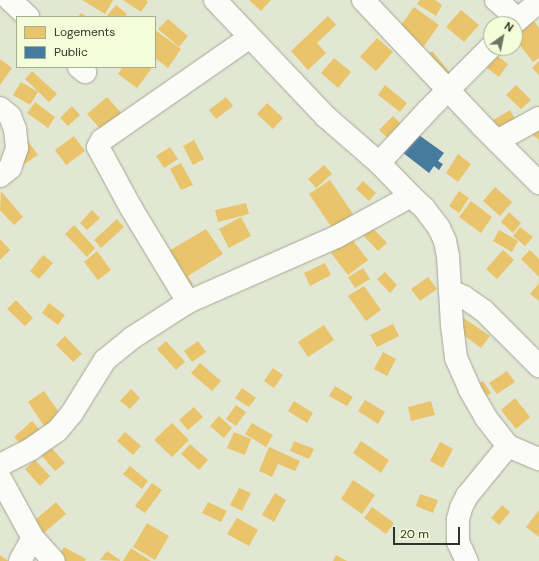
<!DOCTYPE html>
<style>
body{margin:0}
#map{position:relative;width:539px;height:561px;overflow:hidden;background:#e2e7d3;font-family:"DM Sans",sans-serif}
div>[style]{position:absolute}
.homes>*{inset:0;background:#e9c46a}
.public>*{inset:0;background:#457b9d}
.roads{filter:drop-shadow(0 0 1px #a3a797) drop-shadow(0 0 1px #a3a797)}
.minor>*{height:22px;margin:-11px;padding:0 11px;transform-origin:11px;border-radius:11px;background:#fbfbf8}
span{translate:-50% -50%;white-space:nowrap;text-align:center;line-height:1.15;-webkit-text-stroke:4px #f4fdd9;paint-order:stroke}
.legend{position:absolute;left:16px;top:16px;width:140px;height:52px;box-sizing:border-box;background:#f4fdd9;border:1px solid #a6ad91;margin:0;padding:5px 7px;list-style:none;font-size:12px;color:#303426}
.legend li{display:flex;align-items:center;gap:8px;height:20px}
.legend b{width:20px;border:1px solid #a6ad91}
.north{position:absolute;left:483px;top:16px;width:40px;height:40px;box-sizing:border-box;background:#f4fdd9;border:1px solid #a6ad91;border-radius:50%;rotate:33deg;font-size:11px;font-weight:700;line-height:16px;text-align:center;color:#303426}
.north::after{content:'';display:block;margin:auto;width:14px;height:18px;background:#6e7363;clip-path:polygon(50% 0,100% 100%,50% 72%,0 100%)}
.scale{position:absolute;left:393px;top:527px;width:67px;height:18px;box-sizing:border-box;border:2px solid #303426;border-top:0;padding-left:5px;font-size:12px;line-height:14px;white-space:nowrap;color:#303426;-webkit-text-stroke:3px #f4fdd9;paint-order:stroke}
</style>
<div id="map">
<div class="homes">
<div style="clip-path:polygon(82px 0,113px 0,105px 14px)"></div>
<div style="clip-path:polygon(123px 0,146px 0,148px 2px,141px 12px)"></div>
<div style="clip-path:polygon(249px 0,271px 0,261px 11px)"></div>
<div style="clip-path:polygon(420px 0,435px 0,442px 5px,436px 16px,417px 4px)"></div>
<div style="clip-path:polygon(116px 5px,127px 14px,125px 17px,106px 17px)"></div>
<div style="clip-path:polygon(414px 7px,439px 25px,421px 50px,396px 32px)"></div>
<div style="clip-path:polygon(461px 10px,479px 25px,464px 42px,446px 27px)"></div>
<div style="clip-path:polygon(81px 13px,87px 17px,78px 17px)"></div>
<div style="clip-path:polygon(328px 16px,336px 25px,317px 43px,326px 53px,308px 70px,291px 51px)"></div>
<div style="clip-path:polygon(168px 19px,188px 36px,179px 47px,158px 29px)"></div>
<div style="clip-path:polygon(534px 21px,539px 28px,539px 58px,533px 62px,515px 39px,515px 35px)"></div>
<div style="clip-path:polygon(155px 30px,181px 49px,168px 68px,155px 58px)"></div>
<div style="clip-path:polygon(377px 38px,393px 52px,376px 71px,360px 57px)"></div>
<div style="clip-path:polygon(432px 51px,452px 75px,443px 83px,423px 59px)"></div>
<div style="clip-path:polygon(492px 52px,508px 64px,499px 77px,482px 64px)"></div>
<div style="clip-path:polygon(334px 58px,351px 72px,338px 88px,321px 73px)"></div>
<div style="clip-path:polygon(0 59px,12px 68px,0 85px)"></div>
<div style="clip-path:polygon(539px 61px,539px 75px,532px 68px)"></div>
<div style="clip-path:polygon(123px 67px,150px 67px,152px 68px,137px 88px,118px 74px)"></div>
<div style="clip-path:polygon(32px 71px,57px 94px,49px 102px,25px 79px)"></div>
<div style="clip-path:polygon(21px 82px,38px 92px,30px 105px,13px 95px)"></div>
<div style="clip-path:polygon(385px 85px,407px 103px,400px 112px,378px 95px)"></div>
<div style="clip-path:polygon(516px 85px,531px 100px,521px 109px,506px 95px)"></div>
<div style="clip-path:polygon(107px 97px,123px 115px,103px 132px,87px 114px)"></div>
<div style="clip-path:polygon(226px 97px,233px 106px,216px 119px,209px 110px)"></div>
<div style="clip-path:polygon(35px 102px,55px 117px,48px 128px,27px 113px)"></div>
<div style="clip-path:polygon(267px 103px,283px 118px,273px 129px,257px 114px)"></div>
<div style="clip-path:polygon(72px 106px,80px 115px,68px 126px,60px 118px)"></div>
<div style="clip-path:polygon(510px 110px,517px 122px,494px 136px,487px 124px)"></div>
<div style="clip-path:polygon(393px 116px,402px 125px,389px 139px,379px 130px)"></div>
<div style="clip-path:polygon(539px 126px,539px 140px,530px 133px)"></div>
<div style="clip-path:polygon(74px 136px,85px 151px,66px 165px,55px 150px)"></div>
<div style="clip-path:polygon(194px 140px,204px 159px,193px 165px,183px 146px)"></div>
<div style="clip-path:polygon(28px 141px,38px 155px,20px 167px,10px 153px)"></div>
<div style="clip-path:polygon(170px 147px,178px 159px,164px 168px,156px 156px)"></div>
<div style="clip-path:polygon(458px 154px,471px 164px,458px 182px,446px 173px)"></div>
<div style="clip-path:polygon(181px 163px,193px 185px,181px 190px,170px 169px)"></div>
<div style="clip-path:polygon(324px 165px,332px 174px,316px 188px,308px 179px)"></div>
<div style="clip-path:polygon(330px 180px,353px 214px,332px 228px,309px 194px)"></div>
<div style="clip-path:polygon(363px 181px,376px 193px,369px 201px,356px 189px)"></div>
<div style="clip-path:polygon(495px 187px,512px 202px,500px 216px,483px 201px)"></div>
<div style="clip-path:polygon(1px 191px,23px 217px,14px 225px,0 210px)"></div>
<div style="clip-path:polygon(459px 191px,469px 198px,459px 213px,449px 206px)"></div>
<div style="clip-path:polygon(471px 201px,492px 217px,481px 233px,459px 217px)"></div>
<div style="clip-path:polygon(246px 203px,249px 214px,218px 222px,215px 210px)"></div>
<div style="clip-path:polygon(92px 210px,100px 218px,87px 230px,80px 223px)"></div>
<div style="clip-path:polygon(509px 212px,521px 223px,513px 233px,501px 222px)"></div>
<div style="clip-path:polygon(241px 217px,251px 236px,229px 248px,219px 229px)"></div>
<div style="clip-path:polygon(117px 219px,124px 227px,101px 248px,94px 240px)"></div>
<div style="clip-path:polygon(74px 225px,95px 248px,87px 257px,65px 234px)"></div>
<div style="clip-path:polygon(372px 227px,387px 243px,378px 251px,363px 235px)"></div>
<div style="clip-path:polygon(520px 227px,533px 237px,525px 246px,513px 236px)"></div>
<div style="clip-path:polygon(206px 229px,223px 254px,188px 276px,193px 284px,184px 290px,162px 255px)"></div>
<div style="clip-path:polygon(499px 230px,518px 241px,512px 252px,493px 241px)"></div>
<div style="clip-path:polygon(351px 238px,368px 260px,348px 275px,331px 253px)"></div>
<div style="clip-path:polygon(0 239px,10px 250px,0 260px)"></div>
<div style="clip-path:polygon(503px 250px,514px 260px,497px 279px,486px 269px)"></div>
<div style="clip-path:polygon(530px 250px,539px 259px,539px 277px,521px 259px)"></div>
<div style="clip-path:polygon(97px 251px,111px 270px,98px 280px,84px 262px)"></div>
<div style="clip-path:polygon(43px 255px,53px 263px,39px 279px,30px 271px)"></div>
<div style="clip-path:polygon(325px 263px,331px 275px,310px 286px,304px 273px)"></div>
<div style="clip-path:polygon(363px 268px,370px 279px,355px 288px,348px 277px)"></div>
<div style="clip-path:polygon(385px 272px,397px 285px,390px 293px,377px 279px)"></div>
<div style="clip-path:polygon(428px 277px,437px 289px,420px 301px,411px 289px)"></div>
<div style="clip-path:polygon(539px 283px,539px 301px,530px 294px)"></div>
<div style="clip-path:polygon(364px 286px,381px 310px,366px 321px,348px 296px)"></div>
<div style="clip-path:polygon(16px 300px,33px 318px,25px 326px,7px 309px)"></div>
<div style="clip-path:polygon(49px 303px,65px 315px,58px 325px,42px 313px)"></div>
<div style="clip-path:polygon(462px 317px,490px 336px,481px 348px,454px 328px)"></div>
<div style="clip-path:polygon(393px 324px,399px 336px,377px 347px,370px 335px)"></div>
<div style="clip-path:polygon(324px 325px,334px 340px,308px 357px,298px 342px)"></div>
<div style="clip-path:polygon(65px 336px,82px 354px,73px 362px,56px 345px)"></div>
<div style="clip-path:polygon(166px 341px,185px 362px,176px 370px,157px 349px)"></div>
<div style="clip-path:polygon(198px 341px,206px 352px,192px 362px,184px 351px)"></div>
<div style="clip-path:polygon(383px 352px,396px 359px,387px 376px,374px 369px)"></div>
<div style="clip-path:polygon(200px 363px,221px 381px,212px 391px,191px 373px)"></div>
<div style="clip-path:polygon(273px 368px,283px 375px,274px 388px,264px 381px)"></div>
<div style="clip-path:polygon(507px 371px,515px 382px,497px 394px,489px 383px)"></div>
<div style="clip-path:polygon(483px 381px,491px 393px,473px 404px,464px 392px)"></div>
<div style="clip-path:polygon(335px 386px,353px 397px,347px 406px,329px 396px)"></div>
<div style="clip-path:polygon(242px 388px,256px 398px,249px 407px,235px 398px)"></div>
<div style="clip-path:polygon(131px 389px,140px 398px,130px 409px,120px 401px)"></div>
<div style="clip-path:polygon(44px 391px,61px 415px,44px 426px,28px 402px)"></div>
<div style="clip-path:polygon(515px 398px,530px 417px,516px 429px,501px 410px)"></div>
<div style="clip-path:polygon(365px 400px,385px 412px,378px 424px,358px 411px)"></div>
<div style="clip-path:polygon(294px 401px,313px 413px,307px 423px,288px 411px)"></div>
<div style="clip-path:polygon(431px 401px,435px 415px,411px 421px,408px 407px)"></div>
<div style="clip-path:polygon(236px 405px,246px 412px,236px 426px,226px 419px)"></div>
<div style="clip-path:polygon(194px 407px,203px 417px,188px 430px,179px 420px)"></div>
<div style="clip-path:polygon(219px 416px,232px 428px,224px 438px,210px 426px)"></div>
<div style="clip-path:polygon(32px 421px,41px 431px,23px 447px,14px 437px)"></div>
<div style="clip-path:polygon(172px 423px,189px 440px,172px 457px,154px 440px)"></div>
<div style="clip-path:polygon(252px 423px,273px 435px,266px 447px,245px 434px)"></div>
<div style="clip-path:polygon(125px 432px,141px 446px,133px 455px,117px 441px)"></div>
<div style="clip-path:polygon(234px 432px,251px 439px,245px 455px,227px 448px)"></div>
<div style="clip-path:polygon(294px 441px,314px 449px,309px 459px,290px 451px)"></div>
<div style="clip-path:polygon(361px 441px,389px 460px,381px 473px,353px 453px)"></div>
<div style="clip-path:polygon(440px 442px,453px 449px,443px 468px,430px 461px)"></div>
<div style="clip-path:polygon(190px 444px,208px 460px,199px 470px,181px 454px)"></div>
<div style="clip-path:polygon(51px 447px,65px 463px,55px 471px,41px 455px)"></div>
<div style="clip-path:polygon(269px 447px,300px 461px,295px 471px,278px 464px,272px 477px,259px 471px)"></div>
<div style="clip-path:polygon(35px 460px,50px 476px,40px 486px,25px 469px)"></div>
<div style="clip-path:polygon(130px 466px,148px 481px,142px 489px,123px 474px)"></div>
<div style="clip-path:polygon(353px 480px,375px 495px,362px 514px,341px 499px)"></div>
<div style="clip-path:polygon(152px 483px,162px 490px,145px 513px,135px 506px)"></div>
<div style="clip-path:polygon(239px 488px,251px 493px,242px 511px,230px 505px)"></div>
<div style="clip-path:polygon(275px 493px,286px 500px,274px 522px,262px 515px)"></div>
<div style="clip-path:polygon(420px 494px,438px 500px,433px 513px,416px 506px)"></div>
<div style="clip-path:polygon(56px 502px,66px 514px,38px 538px,28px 526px)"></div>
<div style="clip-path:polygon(208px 502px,227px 511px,221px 522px,202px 513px)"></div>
<div style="clip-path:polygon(502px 505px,510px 512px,499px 525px,491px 518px)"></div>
<div style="clip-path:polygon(372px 507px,394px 523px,386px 534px,364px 518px)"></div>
<div style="clip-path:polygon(539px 510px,539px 537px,526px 527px)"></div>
<div style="clip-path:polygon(237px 518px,258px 530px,249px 546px,227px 534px)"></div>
<div style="clip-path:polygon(147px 523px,169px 536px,155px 560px,133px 547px)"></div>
<div style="clip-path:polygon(64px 547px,86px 559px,85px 561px,56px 561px)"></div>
<div style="clip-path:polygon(131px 548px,151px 561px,123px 561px)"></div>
<div style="clip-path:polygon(107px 551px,120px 560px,120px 561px,100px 560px)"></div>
<div style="clip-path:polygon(0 555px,8px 561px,0 561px)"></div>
<div style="clip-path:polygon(336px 555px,347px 561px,333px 561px)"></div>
</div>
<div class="public">
<div style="clip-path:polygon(416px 133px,444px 153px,438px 161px,443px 164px,439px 170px,434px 166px,429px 173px,402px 152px)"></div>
</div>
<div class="roads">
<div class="minor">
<div style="left:10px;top:0;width:25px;rotate:43deg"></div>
<div style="left:215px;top:0;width:160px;rotate:46.5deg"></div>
<div style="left:325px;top:116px;width:72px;rotate:41deg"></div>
<div style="left:363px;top:0;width:173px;rotate:46.6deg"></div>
<div style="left:482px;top:126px;width:81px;rotate:45deg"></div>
<div style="left:496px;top:0;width:29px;rotate:41deg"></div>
<div style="left:513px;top:24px;width:35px;rotate:-41deg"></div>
<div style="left:79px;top:67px;width:8px;rotate:40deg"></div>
<div style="left:0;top:108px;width:13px;rotate:39deg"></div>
<div style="left:10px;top:116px;width:14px;rotate:69deg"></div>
<div style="left:15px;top:129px;width:19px;rotate:84deg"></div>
<div style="left:17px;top:148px;width:21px;rotate:109deg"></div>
<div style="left:10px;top:168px;width:13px;rotate:141deg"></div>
<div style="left:497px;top:141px;width:48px;rotate:-28.7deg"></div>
<div style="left:411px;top:196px;width:18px;rotate:43deg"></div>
<div style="left:424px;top:208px;width:25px;rotate:53deg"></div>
<div style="left:439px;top:228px;width:14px;rotate:65deg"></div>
<div style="left:445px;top:241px;width:15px;rotate:79deg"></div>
<div style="left:448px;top:256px;width:69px;rotate:86.7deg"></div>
<div style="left:452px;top:325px;width:33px;rotate:83deg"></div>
<div style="left:456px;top:358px;width:35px;rotate:66deg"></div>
<div style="left:470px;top:390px;width:32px;rotate:60deg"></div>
<div style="left:486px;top:418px;width:36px;rotate:52deg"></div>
<div style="left:508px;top:446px;width:65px;rotate:129.4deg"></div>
<div style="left:467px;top:496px;width:13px;rotate:117deg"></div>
<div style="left:461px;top:508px;width:11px;rotate:105deg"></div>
<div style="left:458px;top:519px;width:23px;rotate:90deg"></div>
<div style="left:458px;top:542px;width:21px;rotate:65deg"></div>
<div style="left:450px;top:291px;width:15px;rotate:23deg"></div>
<div style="left:464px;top:297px;width:24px;rotate:35deg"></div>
<div style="left:484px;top:311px;width:78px;rotate:45deg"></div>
<div style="left:188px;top:302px;width:110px;rotate:-121.2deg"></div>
<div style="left:131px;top:208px;width:69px;rotate:-118.4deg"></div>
<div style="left:98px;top:147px;width:8px;rotate:-60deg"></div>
<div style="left:102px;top:140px;width:180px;rotate:-34.8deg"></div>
<div style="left:508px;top:446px;width:34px;rotate:23deg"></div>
<div style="left:0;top:465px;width:35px;rotate:-27deg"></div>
<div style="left:31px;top:449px;width:32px;rotate:-35deg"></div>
<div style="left:57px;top:431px;width:23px;rotate:-50deg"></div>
<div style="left:72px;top:413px;width:62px;rotate:-58.1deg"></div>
<div style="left:105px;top:360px;width:35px;rotate:-39deg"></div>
<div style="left:132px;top:338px;width:67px;rotate:-32.7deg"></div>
<div style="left:188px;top:302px;width:164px;rotate:-23.7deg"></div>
<div style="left:338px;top:236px;width:83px;rotate:-28.7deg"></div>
<div style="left:411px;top:196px;width:46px;rotate:-134.1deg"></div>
<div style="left:379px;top:163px;width:72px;rotate:-47.2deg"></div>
<div style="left:428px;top:110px;width:89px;rotate:-45deg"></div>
<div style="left:0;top:478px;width:68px;rotate:61.2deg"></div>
<div style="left:33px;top:538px;width:31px;rotate:48deg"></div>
<div style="left:20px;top:561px;width:26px;rotate:-61deg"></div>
</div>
</div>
<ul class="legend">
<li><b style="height:11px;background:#e9c46a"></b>Logements</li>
<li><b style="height:11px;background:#457b9d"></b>Public</li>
</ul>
<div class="north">N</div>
<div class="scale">20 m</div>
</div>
